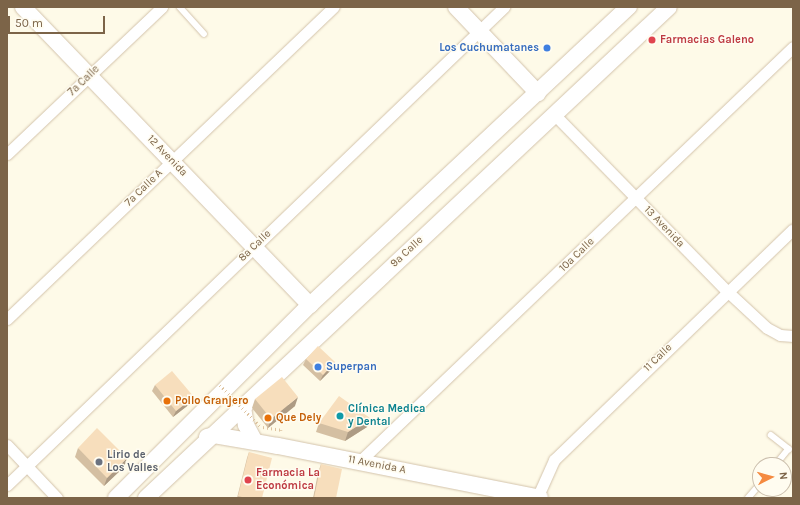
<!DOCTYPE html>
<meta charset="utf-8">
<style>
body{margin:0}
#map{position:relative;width:800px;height:505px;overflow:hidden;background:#fefae8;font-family:Karla,sans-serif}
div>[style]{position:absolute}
.path>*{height:2.5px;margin-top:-1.25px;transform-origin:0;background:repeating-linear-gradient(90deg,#ddc29e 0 1px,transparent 0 4px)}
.roads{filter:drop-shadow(0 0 1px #d3c3ab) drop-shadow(0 0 1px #d3c3ab)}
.lane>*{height:5.5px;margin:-2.75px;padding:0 2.75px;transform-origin:2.75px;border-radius:2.75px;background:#fff}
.street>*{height:11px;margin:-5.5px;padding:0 5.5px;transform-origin:5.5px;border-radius:5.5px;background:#fff}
.secondary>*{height:16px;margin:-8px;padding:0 8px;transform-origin:8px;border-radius:8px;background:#fff}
.path-bridge>*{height:2.5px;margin-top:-1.25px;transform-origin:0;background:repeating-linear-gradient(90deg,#ddc29e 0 1px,transparent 0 4px)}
.wall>*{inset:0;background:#d4bfa2}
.shaded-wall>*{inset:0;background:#ad9b84}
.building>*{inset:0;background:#f7debc}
.dots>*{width:11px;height:11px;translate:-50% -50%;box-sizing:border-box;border:2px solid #fffcf0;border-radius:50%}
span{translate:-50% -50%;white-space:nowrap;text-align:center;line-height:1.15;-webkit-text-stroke:3px #fffcf0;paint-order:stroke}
.health-label{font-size:11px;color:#be3a42;font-weight:700}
.left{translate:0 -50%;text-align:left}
.shop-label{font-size:11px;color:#366cbe;font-weight:700}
.right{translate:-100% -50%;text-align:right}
.street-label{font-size:11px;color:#7c6448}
.food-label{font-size:11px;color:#c56008;font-weight:700}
.culture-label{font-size:11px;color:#0d838f;font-weight:700}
.worship-label{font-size:11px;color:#5b616d;font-weight:700}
.frame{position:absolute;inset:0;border:8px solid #7c6448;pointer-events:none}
.north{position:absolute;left:752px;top:457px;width:40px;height:40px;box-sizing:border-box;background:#fffcf0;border:1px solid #cbbfad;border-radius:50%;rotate:84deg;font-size:11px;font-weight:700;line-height:16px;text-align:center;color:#7c6448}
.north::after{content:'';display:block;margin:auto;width:14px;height:18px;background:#f58a40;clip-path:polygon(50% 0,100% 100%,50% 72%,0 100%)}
.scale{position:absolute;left:8px;top:16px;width:97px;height:18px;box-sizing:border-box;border:2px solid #7c6448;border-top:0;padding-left:5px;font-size:12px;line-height:14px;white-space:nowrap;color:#7c6448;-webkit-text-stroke:3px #fffcf0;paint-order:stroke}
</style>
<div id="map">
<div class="path">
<div style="left:263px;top:427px;width:18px;rotate:9deg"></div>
<div style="left:281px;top:430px;width:3px;rotate:90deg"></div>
</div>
<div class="roads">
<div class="lane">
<div style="left:180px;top:7px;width:36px;rotate:48deg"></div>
<div style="left:771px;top:435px;width:23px;rotate:38deg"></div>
<div style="left:789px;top:449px;width:21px;rotate:129deg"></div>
<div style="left:748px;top:498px;width:18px;rotate:-49deg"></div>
</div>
<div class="street">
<div style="left:553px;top:113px;width:249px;rotate:45.7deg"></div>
<div style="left:727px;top:291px;width:54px;rotate:42.8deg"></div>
<div style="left:767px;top:328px;width:15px;rotate:28deg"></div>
<div style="left:780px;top:335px;width:13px;rotate:4deg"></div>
<div style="left:7px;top:154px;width:214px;rotate:-43.5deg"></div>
<div style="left:7px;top:319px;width:452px;rotate:-43.7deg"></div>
<div style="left:7px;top:445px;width:73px;rotate:46.7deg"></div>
<div style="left:360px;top:461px;width:599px;rotate:-43.71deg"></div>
<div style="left:7px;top:485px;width:690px;rotate:-43.88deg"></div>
<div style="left:537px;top:498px;width:42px;rotate:-65.9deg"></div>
<div style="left:554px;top:460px;width:332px;rotate:-44deg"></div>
</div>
<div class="secondary">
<div style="left:23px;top:7px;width:414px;rotate:46.1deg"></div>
<div style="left:456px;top:7px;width:119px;rotate:46.4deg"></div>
<div style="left:243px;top:407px;width:18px;rotate:81deg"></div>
<div style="left:246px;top:425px;width:19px;rotate:62deg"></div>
<div style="left:207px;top:437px;width:7px;rotate:-16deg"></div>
<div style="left:214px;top:435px;width:65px;rotate:9.8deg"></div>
<div style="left:278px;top:446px;width:267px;rotate:11.2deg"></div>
<div style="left:116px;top:498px;width:274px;rotate:-44.9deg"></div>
<div style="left:310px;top:305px;width:437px;rotate:-43.1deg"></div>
<div style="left:146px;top:498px;width:717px;rotate:-43.19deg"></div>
</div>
</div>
<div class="path-bridge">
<div style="left:220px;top:385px;width:59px;rotate:45.7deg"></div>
</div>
<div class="wall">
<div style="clip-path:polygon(306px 359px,335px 362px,333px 368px,320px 381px,303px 365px)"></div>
<div style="clip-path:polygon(155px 385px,194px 397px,191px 403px,173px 417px,152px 391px)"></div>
<div style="clip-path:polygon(255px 399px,295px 406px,268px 428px,252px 408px)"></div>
<div style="clip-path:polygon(319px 423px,367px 427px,345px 441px,316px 432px)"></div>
<div style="clip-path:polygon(78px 448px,124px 467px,104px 486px,75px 457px)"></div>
<div style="clip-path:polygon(249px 452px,262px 498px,237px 498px,247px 458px)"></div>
<div style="clip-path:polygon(321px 464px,336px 498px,313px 498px,318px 473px)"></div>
</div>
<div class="shaded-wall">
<div style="clip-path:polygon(335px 362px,333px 368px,320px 381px,323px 375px)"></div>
<div style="clip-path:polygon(194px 397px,191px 403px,173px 417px,176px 411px)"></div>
<div style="clip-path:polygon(298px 397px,295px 406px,268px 428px,271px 419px)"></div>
<div style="clip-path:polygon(370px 418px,367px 427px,345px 441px,348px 432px)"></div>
<div style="clip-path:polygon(127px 458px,124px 467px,104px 486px,107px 478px)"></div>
</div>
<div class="building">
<div style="clip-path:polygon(318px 346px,335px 362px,323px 375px,306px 359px)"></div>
<div style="clip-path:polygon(172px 371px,194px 397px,176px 411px,155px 385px)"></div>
<div style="clip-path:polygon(282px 377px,298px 397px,271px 419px,255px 399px)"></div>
<div style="clip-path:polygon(339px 396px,370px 418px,348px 432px,319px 423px)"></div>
<div style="clip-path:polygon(97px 428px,127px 458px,107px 478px,78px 448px)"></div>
<div style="clip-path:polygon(249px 452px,272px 458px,262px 498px,246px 498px,238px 496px)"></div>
<div style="clip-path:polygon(321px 464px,342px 469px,336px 498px,314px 498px)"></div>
</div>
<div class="dots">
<div style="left:652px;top:40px;background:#e0444e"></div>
<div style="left:547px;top:48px;background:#3f7fe0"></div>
<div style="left:318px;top:367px;background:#3f7fe0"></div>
<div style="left:167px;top:401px;background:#e8710a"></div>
<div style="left:340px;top:416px;background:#0f9aa8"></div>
<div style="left:268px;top:418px;background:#e8710a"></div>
<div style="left:99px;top:462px;background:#6b7280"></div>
<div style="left:248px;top:480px;background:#e0444e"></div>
</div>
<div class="health-label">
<span class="left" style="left:660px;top:40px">Farmacias Galeno</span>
<span class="left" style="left:256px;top:480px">Farmacia La<br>Económica</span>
</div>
<div class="shop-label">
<span class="right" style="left:539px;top:48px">Los Cuchumatanes</span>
<span class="left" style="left:326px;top:367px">Superpan</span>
</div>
<div class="street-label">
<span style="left:84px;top:81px;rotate:-44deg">7a Calle</span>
<span style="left:167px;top:156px;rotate:46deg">12 Avenida</span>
<span style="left:144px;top:188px;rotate:-44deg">7a Calle A</span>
<span style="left:664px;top:227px;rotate:46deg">13 Avenida</span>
<span style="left:255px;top:246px;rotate:-44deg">8a Calle</span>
<span style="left:407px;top:252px;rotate:-43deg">9a Calle</span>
<span style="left:577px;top:255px;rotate:-44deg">10a Calle</span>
<span style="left:658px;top:358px;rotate:-44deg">11 Calle</span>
<span style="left:377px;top:465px;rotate:11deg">11 Avenida A</span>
</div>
<div class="food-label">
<span class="left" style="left:175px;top:401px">Pollo Granjero</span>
<span class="left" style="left:276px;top:418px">Que Dely</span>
</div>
<div class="culture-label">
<span class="left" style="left:348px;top:416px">Clínica Medica<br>y Dental</span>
</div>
<div class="worship-label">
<span class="left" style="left:107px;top:462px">Lirio de<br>Los Valles</span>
</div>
<div class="frame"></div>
<div class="north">N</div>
<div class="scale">50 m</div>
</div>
